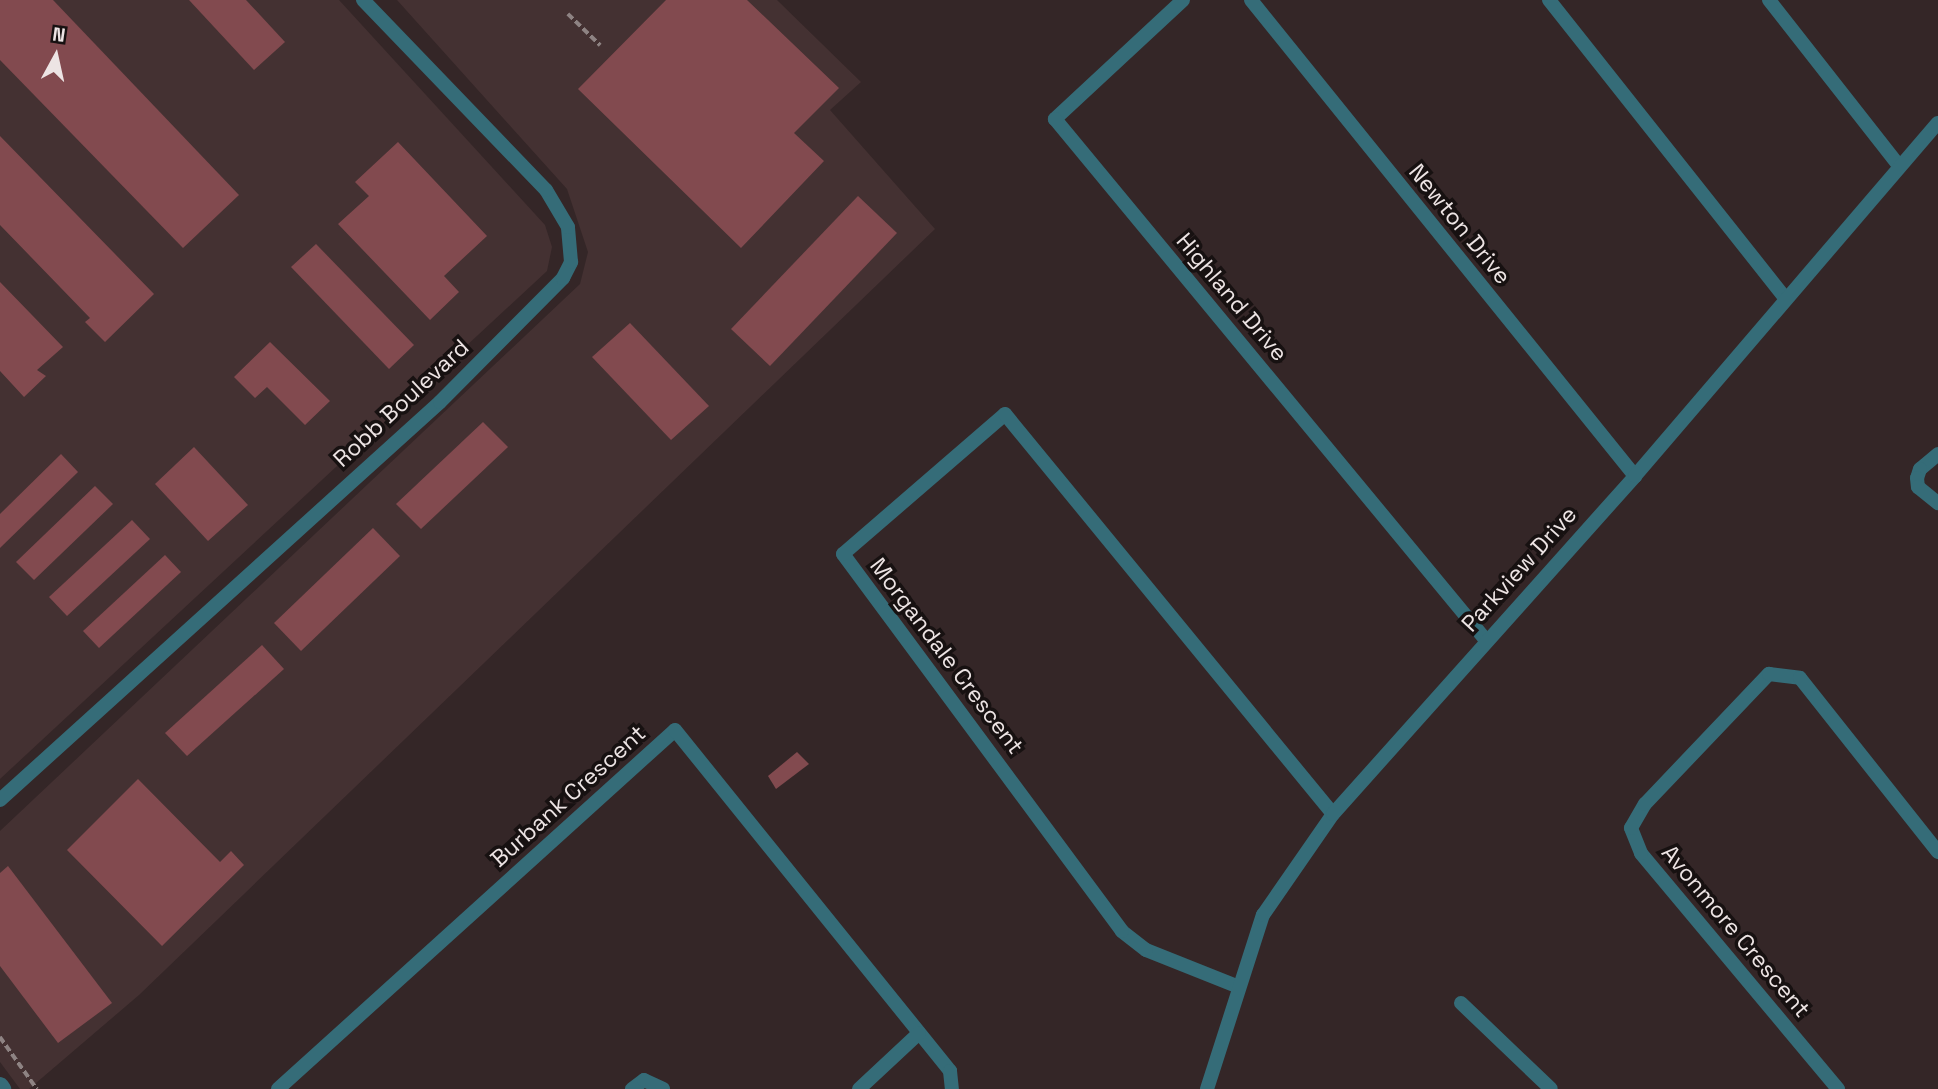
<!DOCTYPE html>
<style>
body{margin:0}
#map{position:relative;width:1938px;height:1089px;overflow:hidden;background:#342627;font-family:"Space Grotesk",sans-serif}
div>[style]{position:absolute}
.built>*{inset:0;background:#443132}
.building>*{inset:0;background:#824a4f}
.path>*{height:3.5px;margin-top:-1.75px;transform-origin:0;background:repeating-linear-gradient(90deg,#8e8383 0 7px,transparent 0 10.5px)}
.minor>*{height:14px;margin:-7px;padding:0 7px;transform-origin:7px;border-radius:7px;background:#356c78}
.tertiary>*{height:18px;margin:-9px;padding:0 9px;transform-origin:9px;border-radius:9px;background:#356c78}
span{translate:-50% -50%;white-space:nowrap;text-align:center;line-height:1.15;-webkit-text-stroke:7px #171111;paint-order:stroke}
.street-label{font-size:23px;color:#ede4e4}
.north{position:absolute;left:21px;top:21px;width:70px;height:70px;-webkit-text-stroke:5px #171111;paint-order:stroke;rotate:8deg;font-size:19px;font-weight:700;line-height:28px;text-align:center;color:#ede4e4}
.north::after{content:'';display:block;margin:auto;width:24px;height:32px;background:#ede4e4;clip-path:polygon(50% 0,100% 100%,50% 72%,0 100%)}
</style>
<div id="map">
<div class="built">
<div style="clip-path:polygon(0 0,339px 0,545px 225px,552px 247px,547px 271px,0 779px)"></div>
<div style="clip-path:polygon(397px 0,777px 0,861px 82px,830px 110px,935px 229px,139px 995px,29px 1089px,20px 1089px,0 1062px,0 831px,580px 284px,588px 252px,567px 189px)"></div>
</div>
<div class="building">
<div style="clip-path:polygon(0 0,53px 0,239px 195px,183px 248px,0 60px)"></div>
<div style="clip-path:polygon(189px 0,246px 0,285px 42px,254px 70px)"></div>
<div style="clip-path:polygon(666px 0,747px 0,839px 88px,794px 133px,824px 161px,741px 248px,578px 89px)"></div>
<div style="clip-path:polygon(0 136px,154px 294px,105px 342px,85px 322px,90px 318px,0 225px)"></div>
<div style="clip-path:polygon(398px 142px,487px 236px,444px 276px,459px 292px,430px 320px,338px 224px,369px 196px,355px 182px)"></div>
<div style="clip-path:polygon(858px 196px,897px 233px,770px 366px,731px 329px)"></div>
<div style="clip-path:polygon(316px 244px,414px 345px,389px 369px,291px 267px)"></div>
<div style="clip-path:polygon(0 282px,63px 347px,37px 370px,46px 376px,24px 397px,0 371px)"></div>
<div style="clip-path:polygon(630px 323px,709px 406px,671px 440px,592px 357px)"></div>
<div style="clip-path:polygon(270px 342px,330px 401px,305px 425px,267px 387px,255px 398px,234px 377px)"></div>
<div style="clip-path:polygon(483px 422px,508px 447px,421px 529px,396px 504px)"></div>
<div style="clip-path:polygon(194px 447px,248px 505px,208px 541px,155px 484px)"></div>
<div style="clip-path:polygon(61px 454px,78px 472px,0 548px,0 514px)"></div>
<div style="clip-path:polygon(95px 486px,113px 504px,34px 580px,16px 562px)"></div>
<div style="clip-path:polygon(132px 520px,150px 539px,67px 616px,49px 597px)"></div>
<div style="clip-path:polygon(373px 528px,400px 556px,301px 651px,274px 623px)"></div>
<div style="clip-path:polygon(165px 555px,181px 572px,99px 648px,83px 631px)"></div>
<div style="clip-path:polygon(262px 645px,284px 669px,187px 756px,165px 733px)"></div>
<div style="clip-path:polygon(797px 752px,809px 764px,776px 789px,768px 776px)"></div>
<div style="clip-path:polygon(138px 779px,220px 862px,231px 851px,244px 865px,162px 946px,67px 850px)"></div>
<div style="clip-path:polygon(8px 866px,112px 1003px,58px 1043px,0 966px,0 873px)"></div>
</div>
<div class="path">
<div style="left:568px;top:14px;width:45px;rotate:44.1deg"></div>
<div style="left:0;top:1037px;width:64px;rotate:54.6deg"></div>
</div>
<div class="minor">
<div style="left:1183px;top:0;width:175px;rotate:137.1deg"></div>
<div style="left:1055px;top:119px;width:675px;rotate:50.41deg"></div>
<div style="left:1251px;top:0;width:612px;rotate:51.11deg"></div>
<div style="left:1549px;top:0;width:380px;rotate:51.6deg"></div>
<div style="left:1769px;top:0;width:211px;rotate:51.9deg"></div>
<div style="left:1938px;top:454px;width:23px;rotate:140deg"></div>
<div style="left:1920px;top:469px;width:9px;rotate:108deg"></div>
<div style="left:1917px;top:478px;width:9px;rotate:84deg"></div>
<div style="left:1918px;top:487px;width:26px;rotate:39deg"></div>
<div style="left:0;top:800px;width:593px;rotate:-42.13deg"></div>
<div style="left:440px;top:402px;width:175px;rotate:-45.2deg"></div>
<div style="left:563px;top:278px;width:18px;rotate:-63deg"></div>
<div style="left:571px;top:262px;width:35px;rotate:-95deg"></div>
<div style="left:568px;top:227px;width:43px;rotate:-120.7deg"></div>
<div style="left:546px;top:190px;width:264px;rotate:-133.9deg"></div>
<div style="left:1239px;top:987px;width:100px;rotate:-158.3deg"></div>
<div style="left:1146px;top:950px;width:31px;rotate:-142deg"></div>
<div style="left:1122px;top:931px;width:469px;rotate:-126.5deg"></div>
<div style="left:843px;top:554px;width:214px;rotate:-40.8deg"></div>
<div style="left:1005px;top:414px;width:517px;rotate:50.65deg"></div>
<div style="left:1461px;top:1003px;width:124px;rotate:43.7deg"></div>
<div style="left:278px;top:1089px;width:535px;rotate:-42.12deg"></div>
<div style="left:675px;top:730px;width:438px;rotate:51.1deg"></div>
<div style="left:950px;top:1071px;width:18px;rotate:84deg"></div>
<div style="left:632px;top:1089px;width:15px;rotate:-37deg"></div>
<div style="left:644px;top:1080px;width:21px;rotate:25deg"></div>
<div style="left:859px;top:1089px;width:82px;rotate:-43deg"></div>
<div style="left:1207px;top:1089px;width:183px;rotate:-72.2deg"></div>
<div style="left:1263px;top:915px;width:123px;rotate:-55.3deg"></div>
<div style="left:1333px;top:814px;width:453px;rotate:-48.2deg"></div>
<div style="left:1635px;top:476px;width:465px;rotate:-49.4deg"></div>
<div style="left:1838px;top:1089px;width:307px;rotate:-129.9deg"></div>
<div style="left:1641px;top:853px;width:27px;rotate:-112deg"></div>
<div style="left:1631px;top:828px;width:28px;rotate:-60deg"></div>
<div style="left:1645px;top:804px;width:180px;rotate:-46.4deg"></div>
<div style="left:1769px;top:674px;width:31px;rotate:7deg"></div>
<div style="left:1800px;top:678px;width:222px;rotate:51.6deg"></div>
</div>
<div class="tertiary">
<div style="left:0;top:1086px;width:4px;rotate:56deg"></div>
</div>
<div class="street-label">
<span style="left:1460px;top:224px;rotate:51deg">Newton Drive</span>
<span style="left:1232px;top:297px;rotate:50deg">Highland Drive</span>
<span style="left:401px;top:403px;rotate:-43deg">Robb Boulevard</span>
<span style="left:1519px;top:569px;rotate:-48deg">Parkview Drive</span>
<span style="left:947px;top:656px;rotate:53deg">Morgandale Crescent</span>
<span style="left:568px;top:796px;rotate:-42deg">Burbank Crescent</span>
<span style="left:1736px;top:931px;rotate:50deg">Avonmore Crescent</span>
</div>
<div class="north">N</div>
</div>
